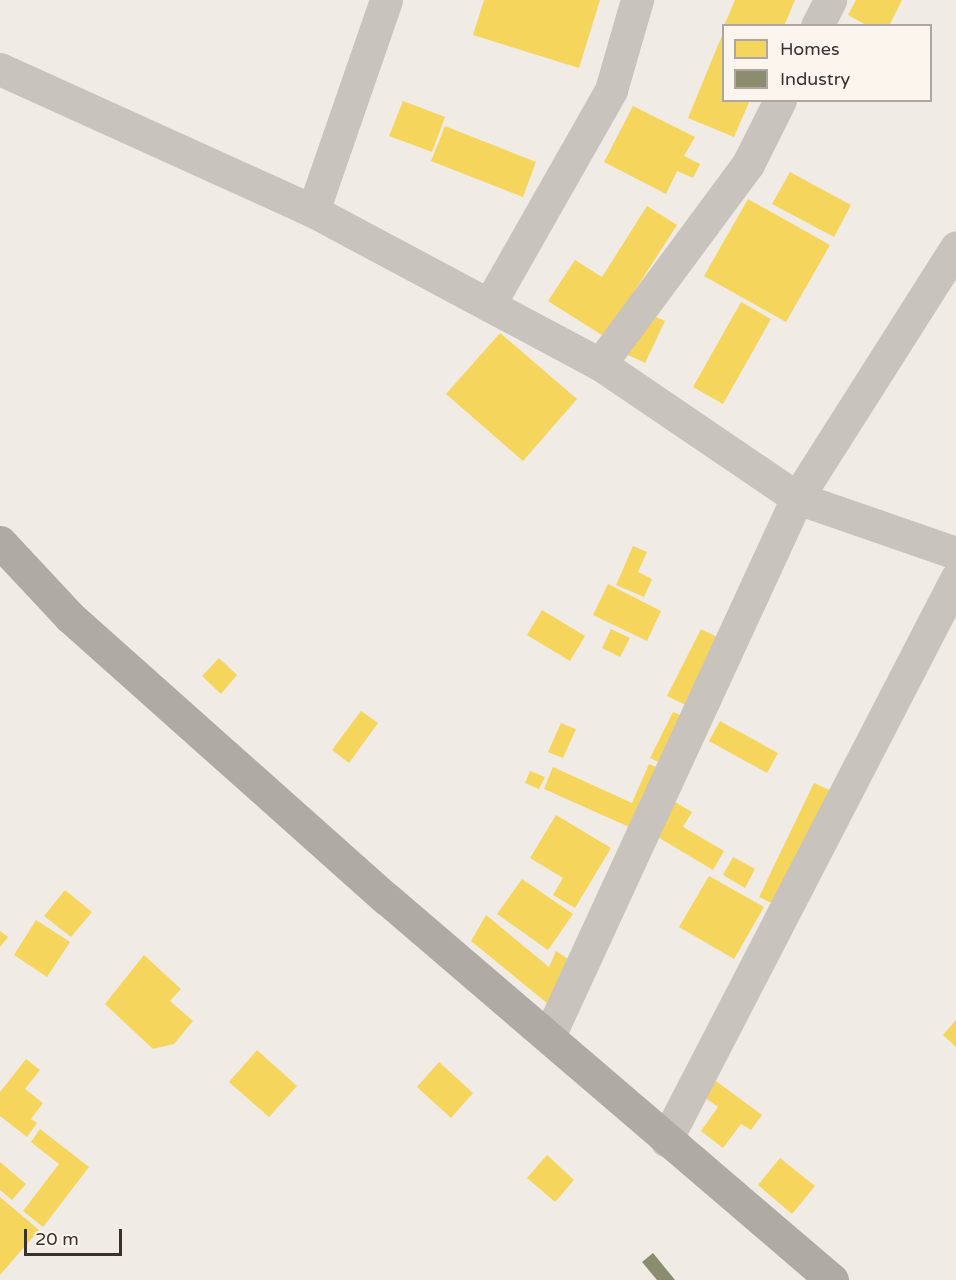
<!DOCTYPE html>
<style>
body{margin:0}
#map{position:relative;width:956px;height:1280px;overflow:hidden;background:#f0ebe5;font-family:"Varela Round",sans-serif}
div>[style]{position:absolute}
.homes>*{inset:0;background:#f6d55c}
.industry>*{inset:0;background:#8c8c6e}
.street>*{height:33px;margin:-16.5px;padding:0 16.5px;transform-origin:16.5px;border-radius:16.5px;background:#c9c3be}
.highway>*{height:33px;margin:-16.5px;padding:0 16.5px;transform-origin:16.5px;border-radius:16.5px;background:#afaaa4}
span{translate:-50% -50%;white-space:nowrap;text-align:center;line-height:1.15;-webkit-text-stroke:6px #fbf5ee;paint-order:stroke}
.legend{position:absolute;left:722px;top:24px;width:210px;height:78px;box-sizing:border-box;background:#fbf5ee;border:2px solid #aea6a0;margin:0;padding:8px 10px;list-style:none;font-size:18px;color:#3b302b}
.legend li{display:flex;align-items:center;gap:12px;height:30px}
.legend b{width:30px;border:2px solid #aea6a0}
.scale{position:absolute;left:24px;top:1229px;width:98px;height:27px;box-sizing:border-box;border:3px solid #3b302b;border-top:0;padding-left:8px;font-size:18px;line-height:21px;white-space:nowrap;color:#3b302b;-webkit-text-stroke:4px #fbf5ee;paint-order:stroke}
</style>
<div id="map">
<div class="homes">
<div style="clip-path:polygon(484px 0,600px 0,579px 68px,473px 35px)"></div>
<div style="clip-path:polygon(735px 0,795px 0,784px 26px,724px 26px)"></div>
<div style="clip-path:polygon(856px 0,902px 0,889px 26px,868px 26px,848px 15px)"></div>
<div style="clip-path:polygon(723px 33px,724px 100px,750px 100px,734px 137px,688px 118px)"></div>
<div style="clip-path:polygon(403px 101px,445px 117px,432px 152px,389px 136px)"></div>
<div style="clip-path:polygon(633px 106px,695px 137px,684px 156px,700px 164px,693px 178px,677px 171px,666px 194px,604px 162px)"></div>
<div style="clip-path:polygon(445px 126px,536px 162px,523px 197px,431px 161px)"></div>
<div style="clip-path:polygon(790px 172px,851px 205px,834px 237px,772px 204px)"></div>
<div style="clip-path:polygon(748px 199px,830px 245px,786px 322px,704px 276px)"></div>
<div style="clip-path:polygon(647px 206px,677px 225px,605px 337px,548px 301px,575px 260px,602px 277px)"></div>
<div style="clip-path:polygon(741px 302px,771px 319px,723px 404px,693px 387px)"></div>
<div style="clip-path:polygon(645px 312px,665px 321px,645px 363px,626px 354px)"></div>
<div style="clip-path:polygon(500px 333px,577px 399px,523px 461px,446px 394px)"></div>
<div style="clip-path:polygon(633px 546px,647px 552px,638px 572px,652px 579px,644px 597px,616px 585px)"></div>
<div style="clip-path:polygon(608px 584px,661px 611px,647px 641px,593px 615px)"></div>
<div style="clip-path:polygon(542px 610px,585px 636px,570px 661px,527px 635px)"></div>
<div style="clip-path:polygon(611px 629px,630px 638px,620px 657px,602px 648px)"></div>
<div style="clip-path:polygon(701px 629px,725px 641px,692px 708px,667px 696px)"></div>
<div style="clip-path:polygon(219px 658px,237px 675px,221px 694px,202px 676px)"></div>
<div style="clip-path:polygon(361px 711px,378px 723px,349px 763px,332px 750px)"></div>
<div style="clip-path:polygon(673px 712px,690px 719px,667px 766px,650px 758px)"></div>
<div style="clip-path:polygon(720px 721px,778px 753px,767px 773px,709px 741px)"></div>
<div style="clip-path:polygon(561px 723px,576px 729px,563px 758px,548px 752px)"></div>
<div style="clip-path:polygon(649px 764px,664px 770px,636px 830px,544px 789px,553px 767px,632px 803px)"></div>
<div style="clip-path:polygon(530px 771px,545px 777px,539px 789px,525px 783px)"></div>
<div style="clip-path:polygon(814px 783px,834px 792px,778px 906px,759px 897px)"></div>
<div style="clip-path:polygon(675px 802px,692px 812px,683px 827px,724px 851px,713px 870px,656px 836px)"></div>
<div style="clip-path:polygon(556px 815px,611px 848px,575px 908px,553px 895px,563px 878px,530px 858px)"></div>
<div style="clip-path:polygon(733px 857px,755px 869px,745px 888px,723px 875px)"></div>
<div style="clip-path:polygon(709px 876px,764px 907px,734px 959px,679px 927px)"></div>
<div style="clip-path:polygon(522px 879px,573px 914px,548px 950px,497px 914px)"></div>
<div style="clip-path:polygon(65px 890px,92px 912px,71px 937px,44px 916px)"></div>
<div style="clip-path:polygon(486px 915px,549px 967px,556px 951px,576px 964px,553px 1008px,471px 941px)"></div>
<div style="clip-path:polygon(36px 920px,70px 942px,47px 977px,14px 955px)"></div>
<div style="clip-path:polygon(0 931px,8px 937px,0 947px)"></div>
<div style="clip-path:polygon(144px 955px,181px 989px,170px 1001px,193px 1021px,174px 1044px,153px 1049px,105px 1004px)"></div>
<div style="clip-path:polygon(956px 1020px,956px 1047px,943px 1035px)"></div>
<div style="clip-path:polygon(257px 1050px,297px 1086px,269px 1117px,229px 1082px)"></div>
<div style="clip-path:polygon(26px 1059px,40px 1070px,25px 1089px,43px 1103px,31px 1119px,37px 1123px,27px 1137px,0 1116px,0 1092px)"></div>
<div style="clip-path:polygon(439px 1062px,473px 1093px,451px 1118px,417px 1087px)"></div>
<div style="clip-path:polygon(716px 1081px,762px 1115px,751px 1130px,741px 1124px,723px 1148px,701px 1131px,718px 1107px,704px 1097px)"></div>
<div style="clip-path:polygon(40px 1129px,89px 1167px,43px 1227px,23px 1211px,59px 1164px,31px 1142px)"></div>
<div style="clip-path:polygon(547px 1155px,574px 1180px,555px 1202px,527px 1178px)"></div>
<div style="clip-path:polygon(780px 1158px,815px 1186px,792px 1214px,758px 1185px)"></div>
<div style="clip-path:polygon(0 1162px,26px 1184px,12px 1200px,0 1190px)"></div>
<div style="clip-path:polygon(0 1197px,39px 1230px,0 1275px)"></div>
</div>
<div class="industry">
<div style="clip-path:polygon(653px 1253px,675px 1280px,657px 1280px,642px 1262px)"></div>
</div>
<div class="street">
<div style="left:817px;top:26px;width:29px;rotate:-63deg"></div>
<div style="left:0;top:69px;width:344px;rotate:24.4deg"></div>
<div style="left:313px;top:211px;width:325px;rotate:28.1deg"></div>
<div style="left:600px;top:364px;width:238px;rotate:34.2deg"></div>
<div style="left:797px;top:498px;width:168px;rotate:19.1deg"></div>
<div style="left:313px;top:211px;width:223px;rotate:-70.9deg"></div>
<div style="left:489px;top:305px;width:247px;rotate:-60.4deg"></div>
<div style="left:611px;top:90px;width:94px;rotate:-73.9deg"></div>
<div style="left:600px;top:364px;width:249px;rotate:-53.5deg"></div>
<div style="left:748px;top:164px;width:72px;rotate:-63.4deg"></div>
<div style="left:549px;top:1036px;width:592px;rotate:-65.25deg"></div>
<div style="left:797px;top:498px;width:297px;rotate:-57.6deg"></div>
<div style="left:666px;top:1140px;width:632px;rotate:-62.66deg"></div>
</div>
<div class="highway">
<div style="left:0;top:542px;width:103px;rotate:47deg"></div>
<div style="left:70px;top:617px;width:424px;rotate:41.7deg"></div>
<div style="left:387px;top:899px;width:586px;rotate:40.57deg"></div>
</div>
<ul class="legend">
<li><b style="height:16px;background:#f6d55c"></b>Homes</li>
<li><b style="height:16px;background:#8c8c6e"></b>Industry</li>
</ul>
<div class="scale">20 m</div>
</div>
